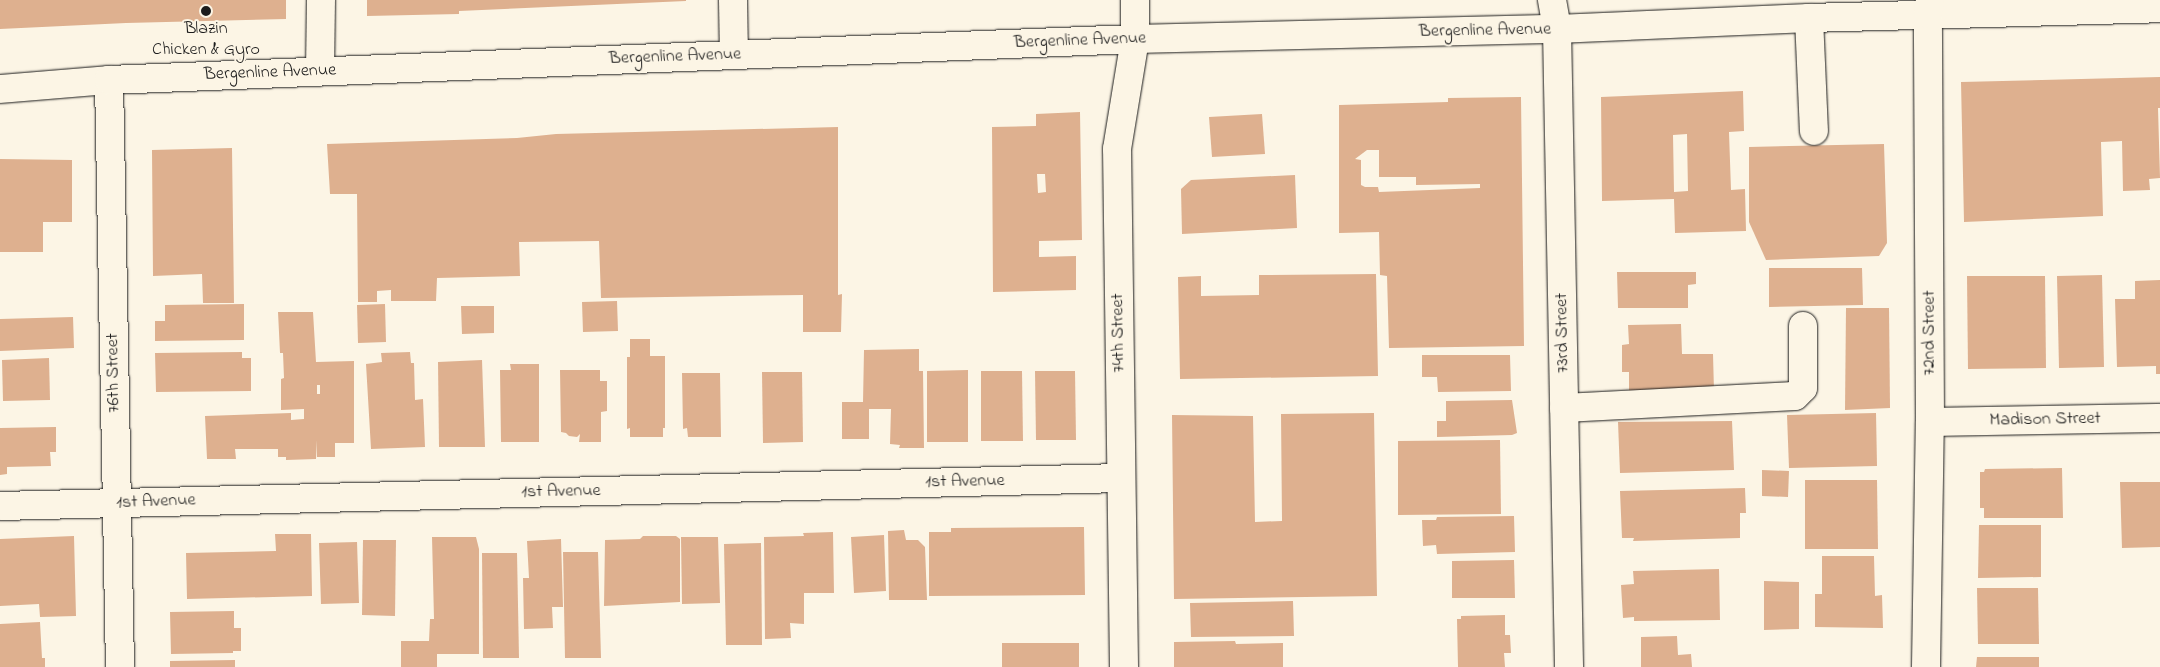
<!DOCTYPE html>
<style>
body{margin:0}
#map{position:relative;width:2160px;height:667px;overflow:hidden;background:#fcf5e5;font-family:"Indie Flower",sans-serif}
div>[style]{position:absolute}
.building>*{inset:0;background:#deb08f}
.roads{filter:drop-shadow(0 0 1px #1c1c1c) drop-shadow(0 0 1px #1c1c1c)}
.minor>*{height:28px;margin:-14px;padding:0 14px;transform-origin:14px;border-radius:14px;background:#fcf5e5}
.dots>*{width:14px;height:14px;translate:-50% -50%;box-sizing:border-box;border:2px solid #fcf5e5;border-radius:50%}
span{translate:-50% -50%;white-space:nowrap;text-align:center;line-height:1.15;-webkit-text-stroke:4px #fcf5e5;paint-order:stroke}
.poi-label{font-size:18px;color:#1c1c1c}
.street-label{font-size:18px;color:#1c1c1c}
</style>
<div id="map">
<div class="building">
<div style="clip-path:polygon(0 0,286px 0,286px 19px,126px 23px,0 29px)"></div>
<div style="clip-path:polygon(367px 0,686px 0,686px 1px,459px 11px,459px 14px,367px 16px)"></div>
<div style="clip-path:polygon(2160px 77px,2160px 108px,2158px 108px,2160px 178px,2149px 179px,2150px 190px,2123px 191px,2122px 141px,2101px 142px,2103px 216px,1964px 222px,1961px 82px)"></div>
<div style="clip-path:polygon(evenodd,1743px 91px,1744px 131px,1729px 132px,1731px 190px,1745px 189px,1746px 231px,1675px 233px,1674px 199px,1602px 201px,1601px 97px,1743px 91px,1687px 134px,1688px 191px,1674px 192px,1673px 135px,1687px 134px)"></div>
<div style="clip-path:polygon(evenodd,1521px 97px,1524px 346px,1389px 348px,1387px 276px,1380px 275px,1379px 232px,1339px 233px,1339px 105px,1448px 102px,1448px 98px,1521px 97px,1367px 150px,1379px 150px,1379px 177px,1416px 177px,1416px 185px,1480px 184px,1480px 188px,1379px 192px,1378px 187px,1365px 187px,1361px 185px,1361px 160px,1355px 159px,1367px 150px)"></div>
<div style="clip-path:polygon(evenodd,1080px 112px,1082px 240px,1039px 241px,1039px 257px,1076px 256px,1076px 290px,993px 292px,992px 127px,1036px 126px,1036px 114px,1080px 112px,1037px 174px,1045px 174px,1046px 192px,1038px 193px,1037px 174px)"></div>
<div style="clip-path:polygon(1262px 114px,1265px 154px,1212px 157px,1209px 117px)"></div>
<div style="clip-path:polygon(838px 127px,838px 295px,842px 294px,841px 332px,803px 332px,803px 295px,601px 298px,599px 241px,519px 242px,520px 276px,437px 278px,436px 301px,391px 301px,391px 290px,377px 291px,377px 302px,358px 302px,357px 194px,330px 194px,327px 144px,517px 138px,556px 134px)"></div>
<div style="clip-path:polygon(1884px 144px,1887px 243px,1879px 256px,1766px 260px,1749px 222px,1749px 147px)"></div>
<div style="clip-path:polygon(232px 148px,234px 303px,203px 303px,202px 274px,153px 276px,152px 150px)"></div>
<div style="clip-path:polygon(0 159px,72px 160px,72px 222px,43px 222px,43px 252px,0 252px)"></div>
<div style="clip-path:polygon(1295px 175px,1297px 228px,1182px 234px,1181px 189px,1191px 180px)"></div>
<div style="clip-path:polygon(1769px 268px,1862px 268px,1863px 305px,1769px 307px)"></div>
<div style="clip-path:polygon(1617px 272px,1696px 272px,1696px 284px,1688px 285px,1688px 308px,1618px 308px)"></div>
<div style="clip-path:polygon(1376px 274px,1378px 376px,1180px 379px,1178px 277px,1201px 276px,1201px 296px,1259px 295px,1259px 275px)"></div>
<div style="clip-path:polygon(2102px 275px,2104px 367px,2059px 368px,2057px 276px)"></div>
<div style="clip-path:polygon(1967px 276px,2045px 276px,2046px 368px,1968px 369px)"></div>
<div style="clip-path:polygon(2160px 280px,2160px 374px,2156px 374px,2156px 366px,2117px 367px,2115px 299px,2135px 299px,2135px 281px)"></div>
<div style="clip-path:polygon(617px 301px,618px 331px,583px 332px,582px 302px)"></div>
<div style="clip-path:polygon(244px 304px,244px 340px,155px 341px,155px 321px,165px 321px,165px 305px)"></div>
<div style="clip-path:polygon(385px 304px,386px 342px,358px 343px,357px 305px)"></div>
<div style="clip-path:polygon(461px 306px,494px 306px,494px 333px,462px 334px)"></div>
<div style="clip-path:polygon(1846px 308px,1889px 308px,1890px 408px,1845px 410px)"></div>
<div style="clip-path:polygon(evenodd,278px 312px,313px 312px,316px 362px,354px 361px,354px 443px,335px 443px,335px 457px,317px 457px,317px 440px,316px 459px,286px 460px,286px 457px,278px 457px,278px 449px,235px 449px,236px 459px,207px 459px,205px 416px,291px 413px,291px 420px,304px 419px,304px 409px,281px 410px,281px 379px,284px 378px,283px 353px,280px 353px,278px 312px,317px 385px,320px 385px,320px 394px,317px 394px,317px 385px)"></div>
<div style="clip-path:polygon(73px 317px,74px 348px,0 351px,0 319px)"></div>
<div style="clip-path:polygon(1681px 324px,1682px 354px,1713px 354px,1714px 391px,1629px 392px,1629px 372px,1622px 372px,1622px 345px,1629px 344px,1628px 325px)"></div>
<div style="clip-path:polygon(630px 339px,650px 339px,650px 356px,665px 356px,665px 428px,663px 428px,663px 437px,630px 437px,630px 428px,627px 429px,627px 357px,630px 357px)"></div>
<div style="clip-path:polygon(919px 349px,919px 371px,923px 371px,924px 448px,899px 448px,900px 445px,890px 444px,891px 409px,869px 409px,869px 439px,842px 439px,842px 402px,863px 402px,864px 350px)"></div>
<div style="clip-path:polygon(242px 352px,242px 358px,251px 358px,251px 391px,156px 392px,155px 353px)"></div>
<div style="clip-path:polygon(410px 352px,411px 363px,414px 363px,415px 400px,423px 399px,425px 447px,371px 449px,366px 364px,382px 362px,381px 353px)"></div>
<div style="clip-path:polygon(1422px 355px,1510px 355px,1511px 391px,1438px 392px,1437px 377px,1422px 377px)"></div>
<div style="clip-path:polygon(49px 358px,50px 400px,3px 401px,2px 360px)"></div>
<div style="clip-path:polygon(482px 360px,485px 447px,439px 447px,438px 362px)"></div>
<div style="clip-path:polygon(510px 364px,539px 364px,539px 442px,501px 442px,500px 370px,511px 370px)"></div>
<div style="clip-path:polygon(560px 370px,600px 370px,600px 381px,607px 381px,607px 411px,601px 412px,601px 442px,579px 442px,580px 434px,577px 437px,569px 436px,566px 433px,561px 432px)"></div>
<div style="clip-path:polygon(968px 370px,968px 442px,927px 442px,927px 371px)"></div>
<div style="clip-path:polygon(981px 371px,1022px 371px,1023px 441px,981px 441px)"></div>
<div style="clip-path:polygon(1035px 371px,1075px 371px,1076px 440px,1036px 440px)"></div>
<div style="clip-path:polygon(762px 372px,802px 372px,803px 442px,763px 443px)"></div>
<div style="clip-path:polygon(682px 373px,720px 373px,721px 437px,688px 437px,687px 428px,683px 429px)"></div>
<div style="clip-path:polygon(1512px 400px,1517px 433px,1512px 435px,1437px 437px,1437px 421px,1446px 421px,1446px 401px)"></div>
<div style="clip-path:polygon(1374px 413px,1377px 596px,1174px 599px,1172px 415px,1253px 416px,1255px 522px,1282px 521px,1281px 414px)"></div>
<div style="clip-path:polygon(1876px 413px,1877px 466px,1789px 468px,1787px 415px)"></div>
<div style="clip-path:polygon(1732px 421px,1734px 470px,1620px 473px,1618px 422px)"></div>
<div style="clip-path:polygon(56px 427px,56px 452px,50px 452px,51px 466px,7px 467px,7px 474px,0 475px,0 428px)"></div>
<div style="clip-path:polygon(1500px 440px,1501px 514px,1398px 515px,1398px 441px)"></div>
<div style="clip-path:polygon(2062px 468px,2063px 518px,1984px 518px,1984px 508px,1980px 508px,1980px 472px,1984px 472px,1985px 469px)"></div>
<div style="clip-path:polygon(1762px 470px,1789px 471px,1788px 497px,1762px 496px)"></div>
<div style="clip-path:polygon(1805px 480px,1877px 480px,1878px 549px,1805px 549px)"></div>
<div style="clip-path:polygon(2120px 482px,2160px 482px,2160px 547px,2122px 548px)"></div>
<div style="clip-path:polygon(1745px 488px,1746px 513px,1740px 513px,1740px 538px,1633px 541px,1634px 538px,1622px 538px,1620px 491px)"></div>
<div style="clip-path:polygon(1514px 516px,1515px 552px,1437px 554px,1436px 545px,1423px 546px,1422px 520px,1436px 520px,1437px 517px)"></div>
<div style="clip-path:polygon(1979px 525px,2041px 525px,2041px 577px,1978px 578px)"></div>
<div style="clip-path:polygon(1084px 527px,1085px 595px,929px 596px,929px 532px,951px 532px,951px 528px)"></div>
<div style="clip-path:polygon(904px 530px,906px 540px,918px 540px,925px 547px,927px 600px,889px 600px,888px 531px)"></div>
<div style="clip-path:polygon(833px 532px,834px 593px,804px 593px,804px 624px,790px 623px,791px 638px,765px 639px,764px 537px,804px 536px,803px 533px)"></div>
<div style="clip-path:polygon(275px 534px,311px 534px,312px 596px,187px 599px,186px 553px,276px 551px)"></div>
<div style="clip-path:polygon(884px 535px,886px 591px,854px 593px,851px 537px)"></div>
<div style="clip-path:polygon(74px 536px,76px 616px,40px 617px,39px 604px,0 606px,0 539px)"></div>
<div style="clip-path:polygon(643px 536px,676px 536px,680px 539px,680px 602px,604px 606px,605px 540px,640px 539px)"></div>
<div style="clip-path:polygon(432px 537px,476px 537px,479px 549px,479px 654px,437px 654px,437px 667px,401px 667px,401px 641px,429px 641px,430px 619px,434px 619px)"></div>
<div style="clip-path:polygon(681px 537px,718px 537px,720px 603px,682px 604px)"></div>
<div style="clip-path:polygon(561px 539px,563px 607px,552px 607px,553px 628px,524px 629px,523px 578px,529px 578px,527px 541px)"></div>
<div style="clip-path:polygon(363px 540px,396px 540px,395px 616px,362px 615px)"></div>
<div style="clip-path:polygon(357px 542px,359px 603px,321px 604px,319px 543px)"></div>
<div style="clip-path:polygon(761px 543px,762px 645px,726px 645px,724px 544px)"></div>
<div style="clip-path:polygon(563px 552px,598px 552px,601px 658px,565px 658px)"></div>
<div style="clip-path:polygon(482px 553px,517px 553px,519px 658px,483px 658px)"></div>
<div style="clip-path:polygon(1822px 556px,1874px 556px,1875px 596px,1882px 595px,1883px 628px,1815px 627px,1815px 594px,1822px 594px)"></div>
<div style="clip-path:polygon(1514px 560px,1515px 598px,1452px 598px,1452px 561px)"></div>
<div style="clip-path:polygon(1719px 569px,1720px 620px,1634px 621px,1634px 617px,1623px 618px,1621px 585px,1634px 584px,1633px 571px)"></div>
<div style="clip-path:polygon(1764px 581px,1799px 582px,1799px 629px,1764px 630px)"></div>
<div style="clip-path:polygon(1977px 588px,2038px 588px,2039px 644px,1978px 644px)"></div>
<div style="clip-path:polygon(1293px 601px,1294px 636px,1191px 637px,1190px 603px)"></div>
<div style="clip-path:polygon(234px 611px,234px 628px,241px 628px,241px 651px,233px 651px,233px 653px,171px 654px,170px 612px)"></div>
<div style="clip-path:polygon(1505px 615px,1505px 635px,1510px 635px,1511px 653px,1504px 653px,1505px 667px,1458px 667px,1457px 619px,1461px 619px,1461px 616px)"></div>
<div style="clip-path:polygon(40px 622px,42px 658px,45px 658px,45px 667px,0 667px,0 624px)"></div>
<div style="clip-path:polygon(1677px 636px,1678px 655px,1691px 654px,1692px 667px,1641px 667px,1641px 637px)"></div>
<div style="clip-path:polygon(1235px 641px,1236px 644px,1283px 643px,1283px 667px,1174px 667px,1174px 642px)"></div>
<div style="clip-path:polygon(1002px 643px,1079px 643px,1079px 667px,1002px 667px)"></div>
<div style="clip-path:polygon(1977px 657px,2039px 657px,2039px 667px,1976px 667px)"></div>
<div style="clip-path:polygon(235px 660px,235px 667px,170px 667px,170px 661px)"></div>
</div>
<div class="roads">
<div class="minor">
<div style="left:733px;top:0;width:55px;rotate:89deg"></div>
<div style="left:1552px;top:0;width:29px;rotate:80deg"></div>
<div style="left:1557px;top:29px;width:638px;rotate:88.92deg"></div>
<div style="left:1809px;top:18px;width:113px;rotate:87.5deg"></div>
<div style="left:320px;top:71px;width:71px;rotate:-89.2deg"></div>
<div style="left:109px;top:80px;width:587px;rotate:88.93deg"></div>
<div style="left:0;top:89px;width:109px;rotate:-4.7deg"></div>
<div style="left:109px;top:80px;width:1027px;rotate:-2.29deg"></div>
<div style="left:1135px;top:39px;width:422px;rotate:-1.4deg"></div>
<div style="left:1557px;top:29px;width:252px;rotate:-2.5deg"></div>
<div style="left:1809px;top:18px;width:351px;rotate:-1.6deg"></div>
<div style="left:1564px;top:408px;width:231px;rotate:-3deg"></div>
<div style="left:1795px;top:396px;width:11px;rotate:-45deg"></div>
<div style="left:1803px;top:388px;width:62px;rotate:-90deg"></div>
<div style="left:1930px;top:422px;width:230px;rotate:-1deg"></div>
<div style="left:0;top:506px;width:1121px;rotate:-1.43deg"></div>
<div style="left:1124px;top:667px;width:518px;rotate:-90.77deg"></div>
<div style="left:1117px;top:149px;width:111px;rotate:-80.7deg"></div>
<div style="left:1135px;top:39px;width:39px;rotate:-90deg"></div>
<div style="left:1926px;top:667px;width:245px;rotate:-89.1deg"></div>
<div style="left:1930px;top:422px;width:408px;rotate:-90.3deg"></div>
<div style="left:1928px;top:14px;width:14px;rotate:-82deg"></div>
</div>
</div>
<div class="dots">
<div style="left:206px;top:11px;background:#1c1c1c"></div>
</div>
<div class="poi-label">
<span style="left:206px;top:40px">Blazin<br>Chicken &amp; Gyro</span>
</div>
<div class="street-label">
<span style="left:1485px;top:31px;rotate:-1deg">Bergenline Avenue</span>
<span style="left:1080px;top:41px;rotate:-2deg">Bergenline Avenue</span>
<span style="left:675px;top:57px;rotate:-2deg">Bergenline Avenue</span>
<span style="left:270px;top:73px;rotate:-2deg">Bergenline Avenue</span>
<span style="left:1119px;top:333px;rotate:-91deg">74th Street</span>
<span style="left:1563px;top:333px;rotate:-91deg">73rd Street</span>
<span style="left:1930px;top:333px;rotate:-90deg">72nd Street</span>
<span style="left:114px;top:373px;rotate:-91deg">76th Street</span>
<span style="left:2045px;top:420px;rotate:-1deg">Madison Street</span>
<span style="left:965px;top:482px;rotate:-1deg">1st Avenue</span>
<span style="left:561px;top:492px;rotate:-1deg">1st Avenue</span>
<span style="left:156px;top:502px;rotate:-2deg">1st Avenue</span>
</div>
</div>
